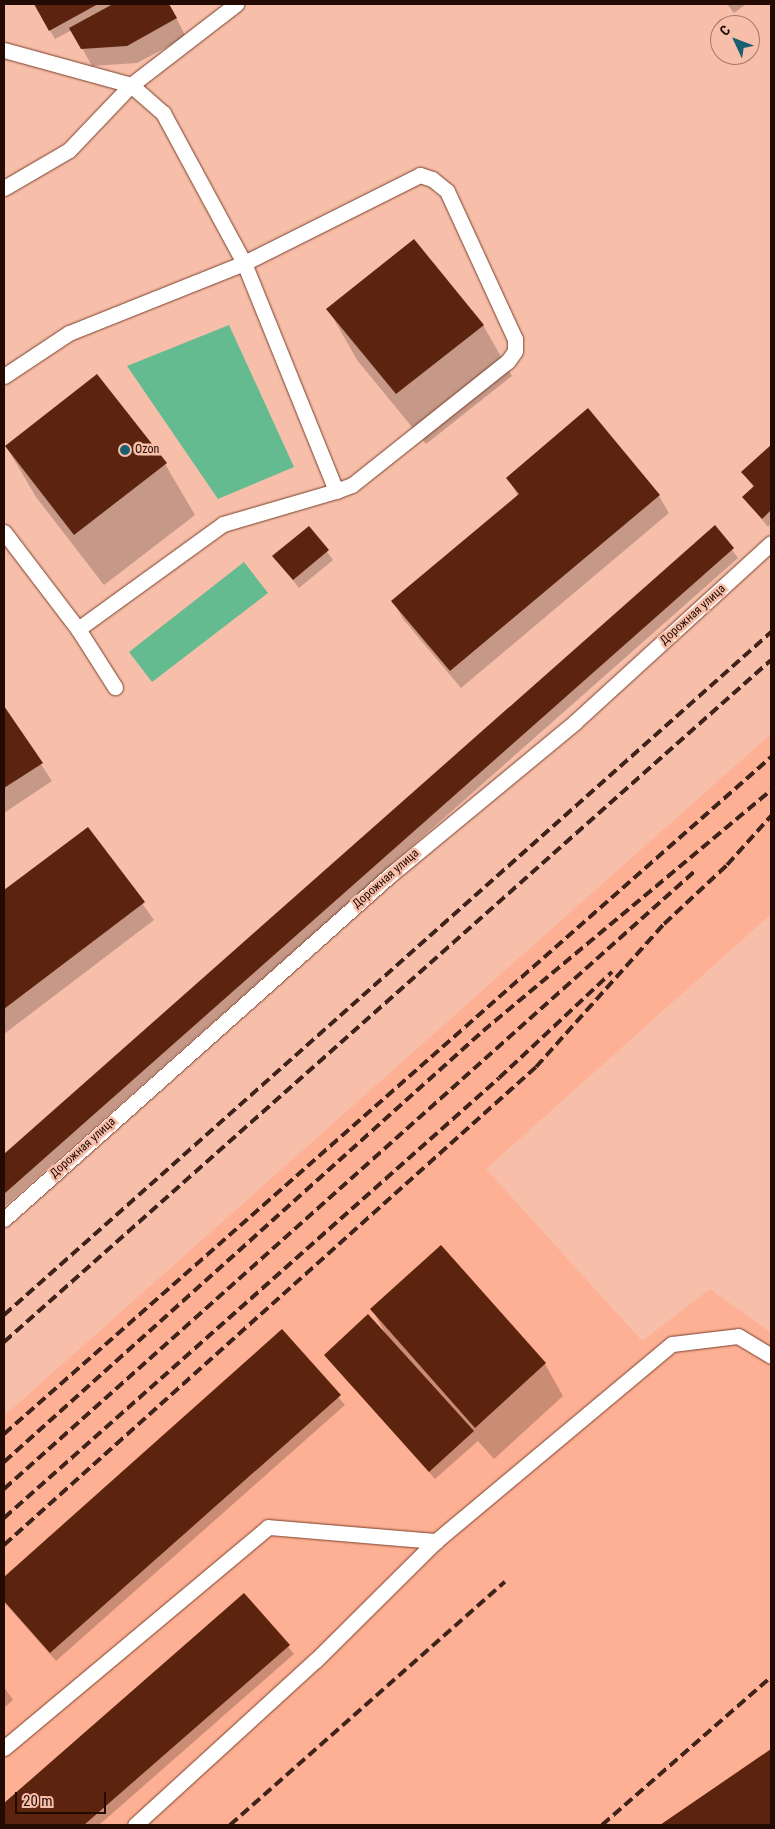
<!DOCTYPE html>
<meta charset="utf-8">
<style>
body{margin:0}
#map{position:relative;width:775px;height:1829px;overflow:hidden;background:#f7beaa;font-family:"Roboto Condensed",sans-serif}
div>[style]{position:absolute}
.built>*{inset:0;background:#feb094}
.green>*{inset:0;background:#65bb90}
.shadow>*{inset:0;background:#0003}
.building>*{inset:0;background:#5c240e}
.roads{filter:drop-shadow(0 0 1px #7b402a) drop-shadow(0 0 1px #7b402a)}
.lane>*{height:15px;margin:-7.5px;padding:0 7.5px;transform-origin:7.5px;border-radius:7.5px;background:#fff}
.rail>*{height:4px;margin-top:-2px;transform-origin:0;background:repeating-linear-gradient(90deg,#3f231a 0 10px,transparent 0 15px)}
.dots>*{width:14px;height:14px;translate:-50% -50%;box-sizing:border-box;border:2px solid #f7beaa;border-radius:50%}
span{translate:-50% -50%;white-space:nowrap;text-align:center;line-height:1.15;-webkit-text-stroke:5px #f7beaa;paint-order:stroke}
.poi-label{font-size:12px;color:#230b04}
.left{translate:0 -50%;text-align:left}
.street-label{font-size:12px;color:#230b04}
.frame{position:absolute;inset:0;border:5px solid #230b04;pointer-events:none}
.north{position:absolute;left:710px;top:15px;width:50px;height:50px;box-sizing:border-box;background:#f7beaa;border:1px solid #a27668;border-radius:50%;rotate:313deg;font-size:14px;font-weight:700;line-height:20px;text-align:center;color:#230b04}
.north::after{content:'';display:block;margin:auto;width:18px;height:22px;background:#1a5e71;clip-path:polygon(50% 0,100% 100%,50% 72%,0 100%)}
.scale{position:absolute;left:15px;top:1792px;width:91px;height:22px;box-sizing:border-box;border:2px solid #230b04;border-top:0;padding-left:6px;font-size:15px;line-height:18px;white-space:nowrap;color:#230b04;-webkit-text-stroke:4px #f7beaa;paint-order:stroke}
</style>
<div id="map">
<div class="built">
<div style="clip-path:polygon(771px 734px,771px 914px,486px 1169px,642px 1341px,710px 1289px,771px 1333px,771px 1825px,4px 1825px,4px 1416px)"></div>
</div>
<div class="green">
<div style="clip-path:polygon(229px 325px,294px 467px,218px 499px,127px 366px)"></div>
<div style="clip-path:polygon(244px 562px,268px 593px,152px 682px,129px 652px)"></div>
</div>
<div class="shadow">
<div style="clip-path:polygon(35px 4px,169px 4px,186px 37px,137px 63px,92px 66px,72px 30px,55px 39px)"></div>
<div style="clip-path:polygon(727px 4px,746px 4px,734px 13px)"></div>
<div style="clip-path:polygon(328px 309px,483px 325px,512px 376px,426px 444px,357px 360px)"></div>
<div style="clip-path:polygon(6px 446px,165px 464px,195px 515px,104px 585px,36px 497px)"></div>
<div style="clip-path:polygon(771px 447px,771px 523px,768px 527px,744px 497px,754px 488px,743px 472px)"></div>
<div style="clip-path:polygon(508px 478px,659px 496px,669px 513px,461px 688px,403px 619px,393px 601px,518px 496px)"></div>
<div style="clip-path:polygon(309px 527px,333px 560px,299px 588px,274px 556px)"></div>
<div style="clip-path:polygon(715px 527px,738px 558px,4px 1207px,4px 1156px)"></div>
<div style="clip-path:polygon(4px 708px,52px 781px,4px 813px)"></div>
<div style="clip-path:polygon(87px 828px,154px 920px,4px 1034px,4px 892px)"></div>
<div style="clip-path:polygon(372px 1309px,545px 1364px,563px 1396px,494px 1459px,478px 1441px,435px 1479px,325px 1355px,385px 1333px)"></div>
<div style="clip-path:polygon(282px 1331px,345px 1405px,56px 1661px,4px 1602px,4px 1578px)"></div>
<div style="clip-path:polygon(244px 1594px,294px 1654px,99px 1825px,4px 1825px,4px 1805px)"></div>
<div style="clip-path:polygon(4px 1687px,13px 1700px,4px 1708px)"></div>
<div style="clip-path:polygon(771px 1750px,771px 1825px,662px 1825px)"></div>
</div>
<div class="building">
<div style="clip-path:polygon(34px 4px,98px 4px,49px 31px)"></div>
<div style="clip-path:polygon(113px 4px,169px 4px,177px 18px,127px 46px,81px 49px,69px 28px)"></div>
<div style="clip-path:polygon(414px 239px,484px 325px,396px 394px,326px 309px)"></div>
<div style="clip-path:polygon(97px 374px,167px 463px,74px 535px,5px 446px)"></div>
<div style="clip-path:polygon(588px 408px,660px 495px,450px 671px,391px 601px,519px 494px,506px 478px)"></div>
<div style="clip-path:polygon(771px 445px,771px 510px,762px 519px,742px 497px,754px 486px,741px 472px)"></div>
<div style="clip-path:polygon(715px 525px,734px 548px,4px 1194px,4px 1154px)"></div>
<div style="clip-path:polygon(309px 526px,329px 550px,293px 580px,272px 556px)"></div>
<div style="clip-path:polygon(4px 706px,43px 763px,4px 788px)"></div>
<div style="clip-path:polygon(88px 827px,145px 902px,4px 1009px,4px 890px)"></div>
<div style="clip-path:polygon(441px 1245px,546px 1363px,475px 1428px,370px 1309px)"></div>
<div style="clip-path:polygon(368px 1314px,474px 1431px,429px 1472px,324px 1355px)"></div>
<div style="clip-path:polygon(282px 1329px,341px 1395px,50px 1653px,4px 1601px,4px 1577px)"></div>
<div style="clip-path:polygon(244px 1593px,290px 1645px,84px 1825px,4px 1825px,4px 1803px)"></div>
<div style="clip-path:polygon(771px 1749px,771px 1825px,660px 1825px)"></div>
</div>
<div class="roads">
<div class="lane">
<div style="left:4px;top:50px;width:132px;rotate:15.4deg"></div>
<div style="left:131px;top:85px;width:133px;rotate:-37.6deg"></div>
<div style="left:4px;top:188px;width:75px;rotate:-30.3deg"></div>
<div style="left:69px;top:150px;width:90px;rotate:-46.4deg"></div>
<div style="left:131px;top:85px;width:43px;rotate:41.2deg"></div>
<div style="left:163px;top:113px;width:170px;rotate:61.6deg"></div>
<div style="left:244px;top:263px;width:188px;rotate:158.2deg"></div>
<div style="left:69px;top:333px;width:78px;rotate:146.5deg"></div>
<div style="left:4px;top:532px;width:122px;rotate:52.7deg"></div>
<div style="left:78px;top:629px;width:179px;rotate:-35.9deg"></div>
<div style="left:223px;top:524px;width:118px;rotate:-16.3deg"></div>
<div style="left:336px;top:491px;width:17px;rotate:-21deg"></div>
<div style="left:352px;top:485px;width:199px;rotate:-38.5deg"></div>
<div style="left:508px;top:361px;width:12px;rotate:-55deg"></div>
<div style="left:515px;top:351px;width:12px;rotate:-90deg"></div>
<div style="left:515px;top:339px;width:163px;rotate:-114.7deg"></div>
<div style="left:447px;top:191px;width:19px;rotate:-141deg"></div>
<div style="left:432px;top:179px;width:13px;rotate:-162deg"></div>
<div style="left:420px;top:175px;width:197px;rotate:153.4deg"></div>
<div style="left:244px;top:263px;width:246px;rotate:68deg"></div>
<div style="left:78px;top:629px;width:69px;rotate:57.5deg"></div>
<div style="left:4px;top:1219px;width:516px;rotate:-41.7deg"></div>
<div style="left:389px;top:876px;width:241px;rotate:-39.6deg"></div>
<div style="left:575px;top:722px;width:265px;rotate:-42.4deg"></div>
<div style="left:4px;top:1748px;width:344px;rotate:-39.9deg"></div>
<div style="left:268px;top:1527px;width:169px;rotate:4.8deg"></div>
<div style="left:436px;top:1541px;width:307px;rotate:-39.9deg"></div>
<div style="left:672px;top:1344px;width:66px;rotate:-6.9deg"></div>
<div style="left:738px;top:1336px;width:39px;rotate:31deg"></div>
<div style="left:135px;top:1825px;width:245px;rotate:-42.4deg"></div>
<div style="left:316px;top:1660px;width:169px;rotate:-44.8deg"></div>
</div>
</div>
<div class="rail">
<div style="left:4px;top:1315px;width:1027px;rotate:-41.68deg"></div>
<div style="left:4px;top:1342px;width:1026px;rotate:-41.64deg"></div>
<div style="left:4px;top:1434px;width:1023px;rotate:-41.43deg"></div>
<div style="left:4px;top:1462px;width:644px;rotate:-41.98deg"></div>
<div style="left:483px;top:1031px;width:376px;rotate:-39.9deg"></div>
<div style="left:4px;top:1489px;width:927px;rotate:-41.81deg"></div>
<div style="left:4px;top:1518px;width:662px;rotate:-41.63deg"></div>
<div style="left:499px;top:1078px;width:155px;rotate:-43.2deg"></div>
<div style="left:4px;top:1545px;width:715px;rotate:-41.94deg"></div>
<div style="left:536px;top:1067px;width:192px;rotate:-48.2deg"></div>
<div style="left:664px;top:924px;width:86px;rotate:-43.1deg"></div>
<div style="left:727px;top:865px;width:66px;rotate:-48.1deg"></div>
<div style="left:230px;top:1825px;width:367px;rotate:-41.5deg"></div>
<div style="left:602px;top:1825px;width:225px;rotate:-41.2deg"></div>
</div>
<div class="dots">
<div style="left:125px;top:450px;background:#1a5e71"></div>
</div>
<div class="poi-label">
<span class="left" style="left:135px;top:450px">Ozon</span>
</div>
<div class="street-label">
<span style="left:693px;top:615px;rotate:-42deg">Дорожная улица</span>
<span style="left:386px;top:879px;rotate:-41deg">Дорожная улица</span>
<span style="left:83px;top:1148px;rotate:-42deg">Дорожная улица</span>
</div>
<div class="frame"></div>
<div class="north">С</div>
<div class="scale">20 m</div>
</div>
